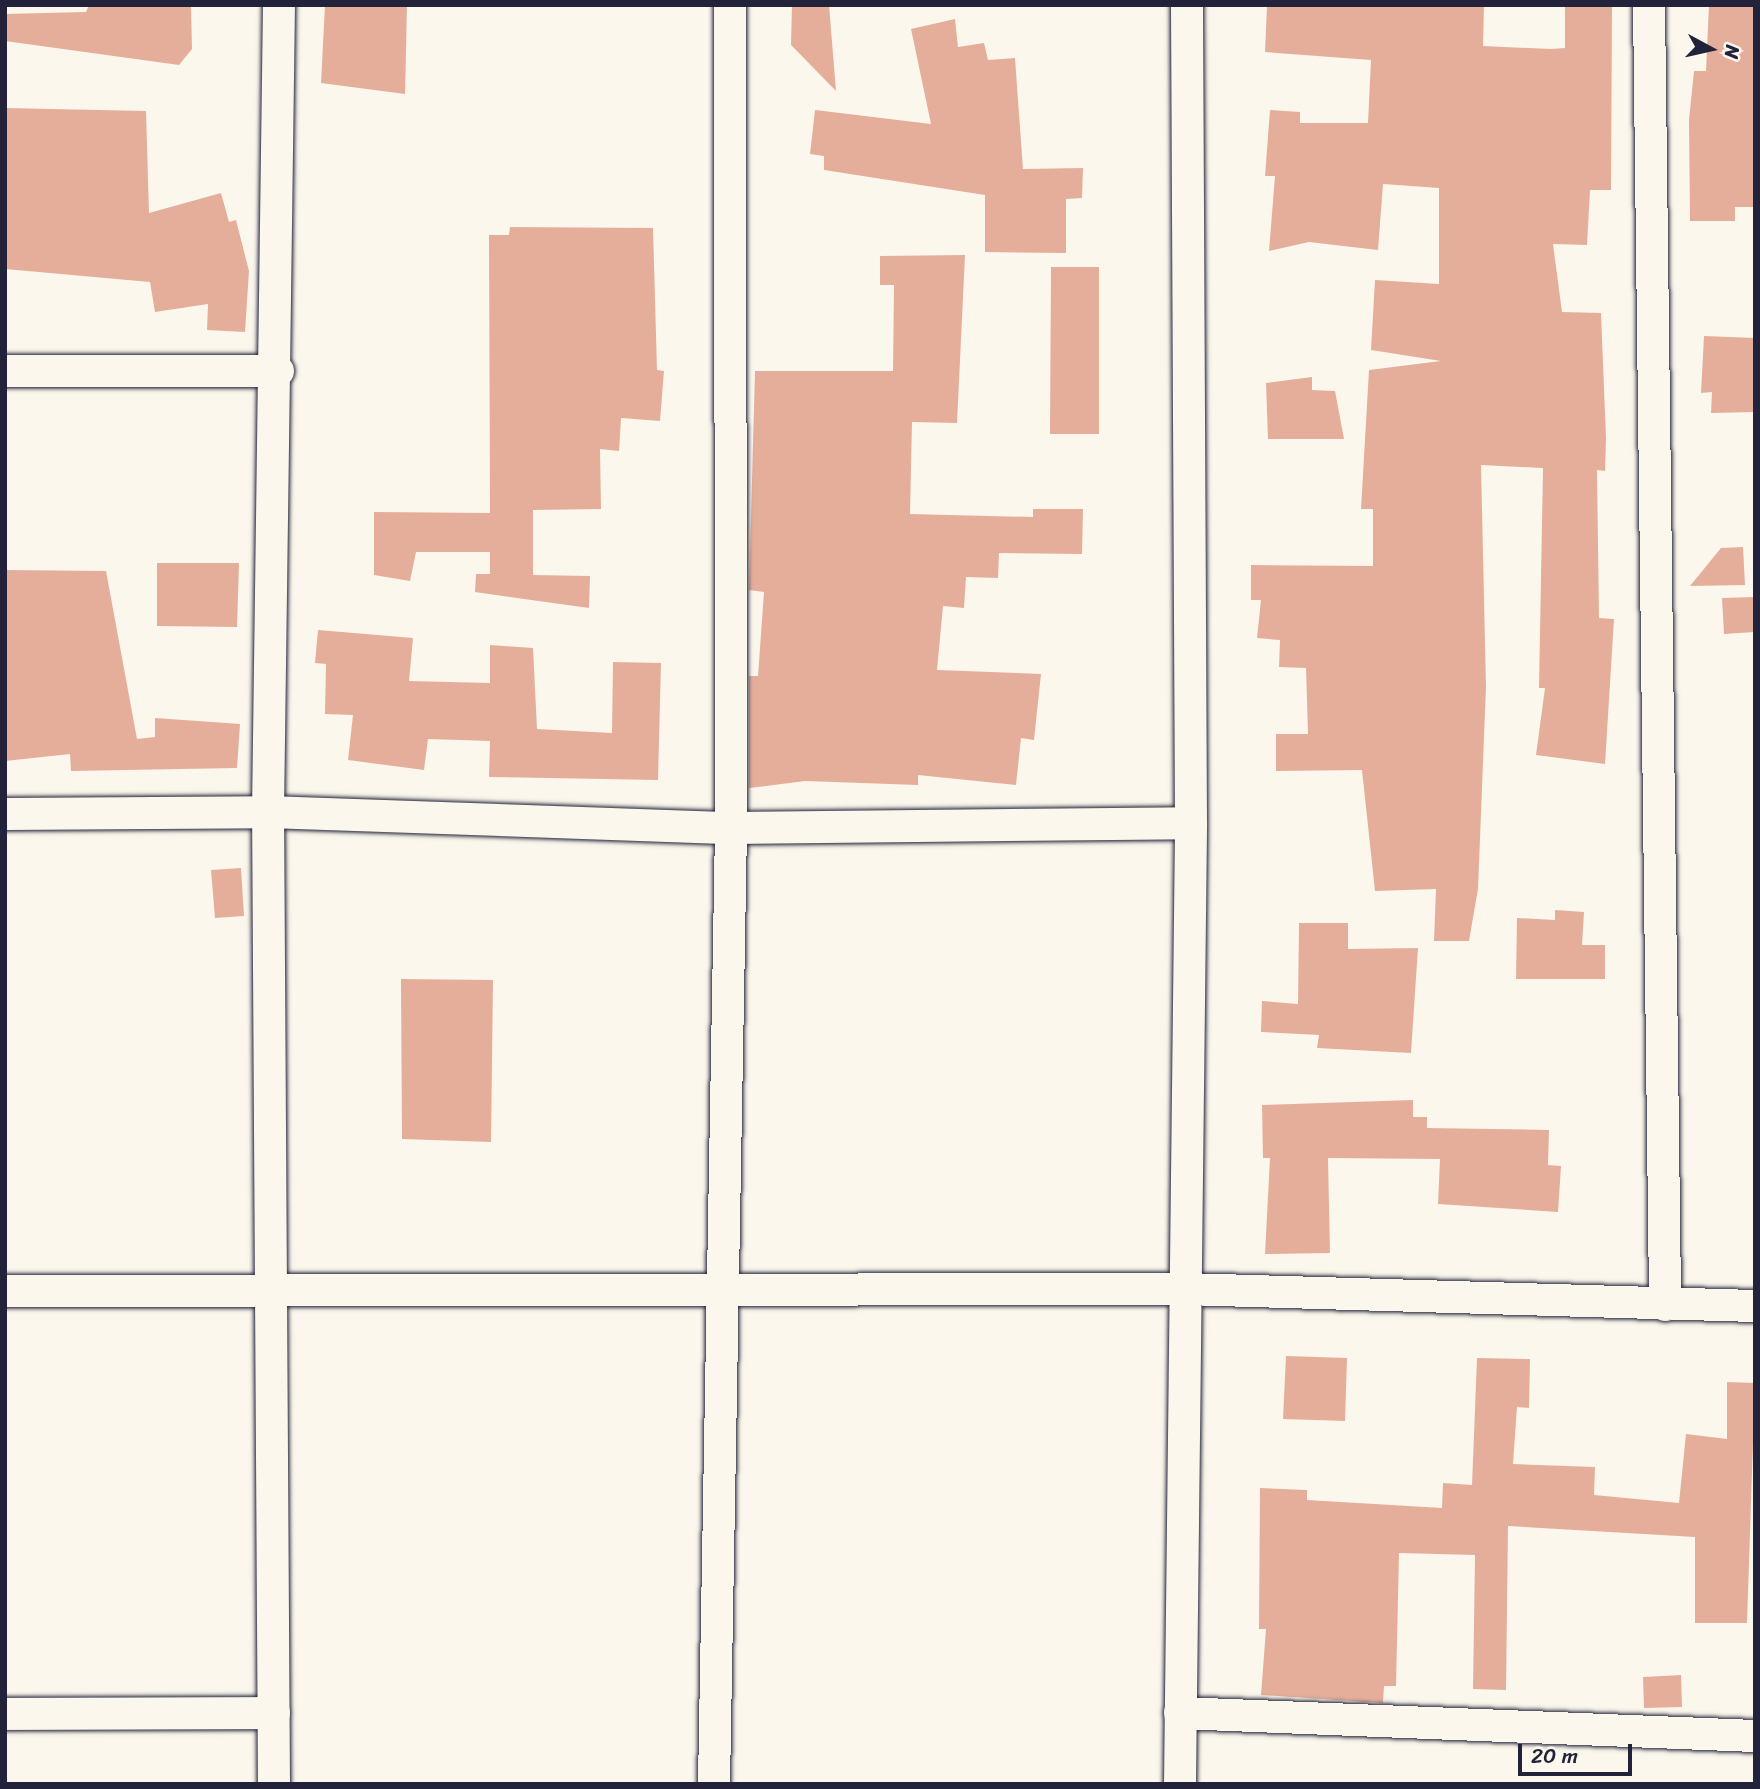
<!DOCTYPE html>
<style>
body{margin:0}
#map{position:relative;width:1760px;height:1789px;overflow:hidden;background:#fbf7ec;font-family:Sriracha,sans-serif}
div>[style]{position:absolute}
.building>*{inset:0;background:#e5ae9b}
.roads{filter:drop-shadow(0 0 2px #22223b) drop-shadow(0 0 2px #22223b)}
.street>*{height:32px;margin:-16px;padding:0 16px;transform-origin:16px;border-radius:16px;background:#fbf7ec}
span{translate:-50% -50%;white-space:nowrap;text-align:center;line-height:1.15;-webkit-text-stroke:7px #fbf7ec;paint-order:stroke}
.frame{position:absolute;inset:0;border:7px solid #22223b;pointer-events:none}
.north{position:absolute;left:1676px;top:14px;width:70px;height:70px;-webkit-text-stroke:5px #fbf7ec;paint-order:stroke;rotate:98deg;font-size:19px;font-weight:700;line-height:28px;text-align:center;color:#22223b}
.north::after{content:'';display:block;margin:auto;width:24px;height:32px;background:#22223b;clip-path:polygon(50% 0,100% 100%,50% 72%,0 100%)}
.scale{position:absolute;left:1518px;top:1744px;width:114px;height:32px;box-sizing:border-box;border:4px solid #22223b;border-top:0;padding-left:9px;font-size:21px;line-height:24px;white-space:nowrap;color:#22223b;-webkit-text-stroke:5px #fbf7ec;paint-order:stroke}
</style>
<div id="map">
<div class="building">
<div style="clip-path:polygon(89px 5px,191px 5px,192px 49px,179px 65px,5px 41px,5px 14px,86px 12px)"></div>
<div style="clip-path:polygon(325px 5px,407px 5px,405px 94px,321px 83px)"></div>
<div style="clip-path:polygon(792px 5px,829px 5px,836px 91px,791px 45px)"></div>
<div style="clip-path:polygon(1267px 5px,1484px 5px,1483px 46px,1551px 49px,1565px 48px,1565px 5px,1612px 5px,1611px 190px,1590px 190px,1587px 245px,1553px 244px,1562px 312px,1601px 313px,1606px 438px,1605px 471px,1597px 470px,1599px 618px,1614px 619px,1605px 764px,1536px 755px,1545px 688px,1539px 688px,1543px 468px,1481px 465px,1486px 687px,1478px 889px,1469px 941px,1434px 941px,1436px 889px,1375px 891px,1362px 770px,1276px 771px,1276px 734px,1308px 734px,1306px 668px,1279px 667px,1280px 640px,1257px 638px,1261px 600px,1251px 600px,1251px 565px,1373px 566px,1373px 509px,1361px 509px,1369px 370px,1441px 361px,1371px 350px,1375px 280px,1439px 284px,1439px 188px,1383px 184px,1378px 250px,1309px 242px,1269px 251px,1275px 176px,1265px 176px,1270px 110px,1300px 112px,1300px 123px,1368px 123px,1371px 60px,1265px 52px)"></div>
<div style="clip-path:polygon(1709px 5px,1755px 5px,1755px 207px,1735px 207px,1735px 221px,1690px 221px,1689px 120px,1694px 71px,1706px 71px)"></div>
<div style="clip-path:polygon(955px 19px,958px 47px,984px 43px,988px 60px,1015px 58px,1023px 169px,1083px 168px,1082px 198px,1066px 199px,1066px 253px,985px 252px,985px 195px,824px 170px,824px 156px,810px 154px,815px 110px,931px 124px,911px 29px)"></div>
<div style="clip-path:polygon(5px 108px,146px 111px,149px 213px,221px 193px,229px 222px,236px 220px,249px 271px,245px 332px,207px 330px,208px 304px,155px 312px,150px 282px,5px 269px)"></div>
<div style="clip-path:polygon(510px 227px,653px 228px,657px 370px,664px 371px,660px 421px,621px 418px,619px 451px,600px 449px,601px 509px,533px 510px,533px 575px,590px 576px,589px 608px,475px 592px,476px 574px,490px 574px,490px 552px,416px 552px,410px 581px,374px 575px,374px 512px,490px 513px,489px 235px,509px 235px)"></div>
<div style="clip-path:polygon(965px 255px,957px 423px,912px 422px,910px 514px,1033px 517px,1033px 509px,1083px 509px,1082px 554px,999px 553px,998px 578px,966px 577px,964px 608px,943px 606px,937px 670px,1041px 674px,1034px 740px,1021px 738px,1016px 785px,918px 775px,918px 785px,805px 781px,749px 788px,749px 676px,758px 676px,764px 592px,749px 590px,755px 371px,893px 371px,894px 285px,880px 285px,880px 256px)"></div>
<div style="clip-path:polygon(1051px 267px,1099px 267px,1099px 434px,1050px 434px)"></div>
<div style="clip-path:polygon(1704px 336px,1755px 338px,1755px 412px,1711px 413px,1712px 392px,1701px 393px)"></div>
<div style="clip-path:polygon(1312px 377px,1312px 390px,1335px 391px,1344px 439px,1268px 439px,1266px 383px)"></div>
<div style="clip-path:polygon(1743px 547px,1745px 585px,1690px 586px,1721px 548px)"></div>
<div style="clip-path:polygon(157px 563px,239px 563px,237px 627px,157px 626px)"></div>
<div style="clip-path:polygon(5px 570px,106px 571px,137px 739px,155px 737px,155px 718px,240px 724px,237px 768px,71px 771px,70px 754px,5px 761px)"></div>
<div style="clip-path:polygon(1755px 597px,1755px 632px,1724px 634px,1722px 598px)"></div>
<div style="clip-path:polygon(318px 630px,413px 638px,409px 681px,490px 683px,490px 645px,533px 648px,537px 729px,612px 733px,613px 662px,661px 663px,658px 780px,489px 777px,490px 741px,428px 739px,424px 770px,348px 760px,353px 715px,325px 714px,326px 664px,315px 663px)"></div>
<div style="clip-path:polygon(241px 868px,244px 916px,215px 918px,211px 870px)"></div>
<div style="clip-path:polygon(1555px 910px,1584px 912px,1582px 945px,1605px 945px,1605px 979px,1516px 979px,1517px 918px,1555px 920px)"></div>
<div style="clip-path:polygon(1299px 923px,1348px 923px,1348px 949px,1418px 948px,1411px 1053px,1317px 1048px,1319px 1035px,1261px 1032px,1262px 1001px,1298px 1004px)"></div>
<div style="clip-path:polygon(401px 979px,493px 980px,491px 1142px,402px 1139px)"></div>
<div style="clip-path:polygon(1413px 1100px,1413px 1117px,1427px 1117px,1427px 1128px,1549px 1130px,1548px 1165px,1561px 1166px,1558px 1212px,1438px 1204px,1440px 1159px,1328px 1158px,1330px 1253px,1265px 1254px,1270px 1158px,1263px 1158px,1262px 1105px)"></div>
<div style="clip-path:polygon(1286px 1356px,1347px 1358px,1345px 1421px,1283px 1419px)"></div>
<div style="clip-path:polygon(1477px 1358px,1530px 1359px,1529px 1408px,1517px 1407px,1513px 1464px,1595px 1467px,1594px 1495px,1679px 1503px,1686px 1434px,1727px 1439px,1727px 1382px,1755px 1383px,1747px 1623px,1695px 1623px,1695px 1537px,1508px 1526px,1506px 1690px,1473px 1689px,1475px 1555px,1399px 1553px,1396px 1686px,1384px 1686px,1383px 1703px,1261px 1695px,1266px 1629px,1259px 1629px,1260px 1488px,1307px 1490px,1307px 1500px,1442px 1508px,1443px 1483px,1472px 1485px)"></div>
<div style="clip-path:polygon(1681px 1675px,1682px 1707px,1644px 1708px,1643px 1677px)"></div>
</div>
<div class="roads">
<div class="street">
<div style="left:1649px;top:5px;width:1300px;rotate:89.29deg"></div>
<div style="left:5px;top:371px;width:273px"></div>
<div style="left:5px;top:814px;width:263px;rotate:-0.4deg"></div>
<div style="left:268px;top:812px;width:463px;rotate:2deg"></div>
<div style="left:731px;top:828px;width:460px;rotate:-0.6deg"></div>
<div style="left:5px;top:1291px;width:1180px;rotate:-0.1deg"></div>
<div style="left:1185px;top:1289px;width:570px;rotate:1.71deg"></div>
<div style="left:1180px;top:1713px;width:575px;rotate:2.29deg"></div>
<div style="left:5px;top:1714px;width:269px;rotate:-0.2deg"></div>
<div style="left:274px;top:1784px;width:972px;rotate:-90.35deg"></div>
<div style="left:268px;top:812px;width:807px;rotate:-89.22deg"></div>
<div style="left:714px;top:1784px;width:956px;rotate:-88.98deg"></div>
<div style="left:731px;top:828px;width:823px;rotate:-90.07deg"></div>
<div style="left:1180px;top:1784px;width:961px;rotate:-89.34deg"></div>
<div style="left:1191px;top:823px;width:818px;rotate:-90.28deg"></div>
</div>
</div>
<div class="frame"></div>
<div class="north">N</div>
<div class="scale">20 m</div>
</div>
